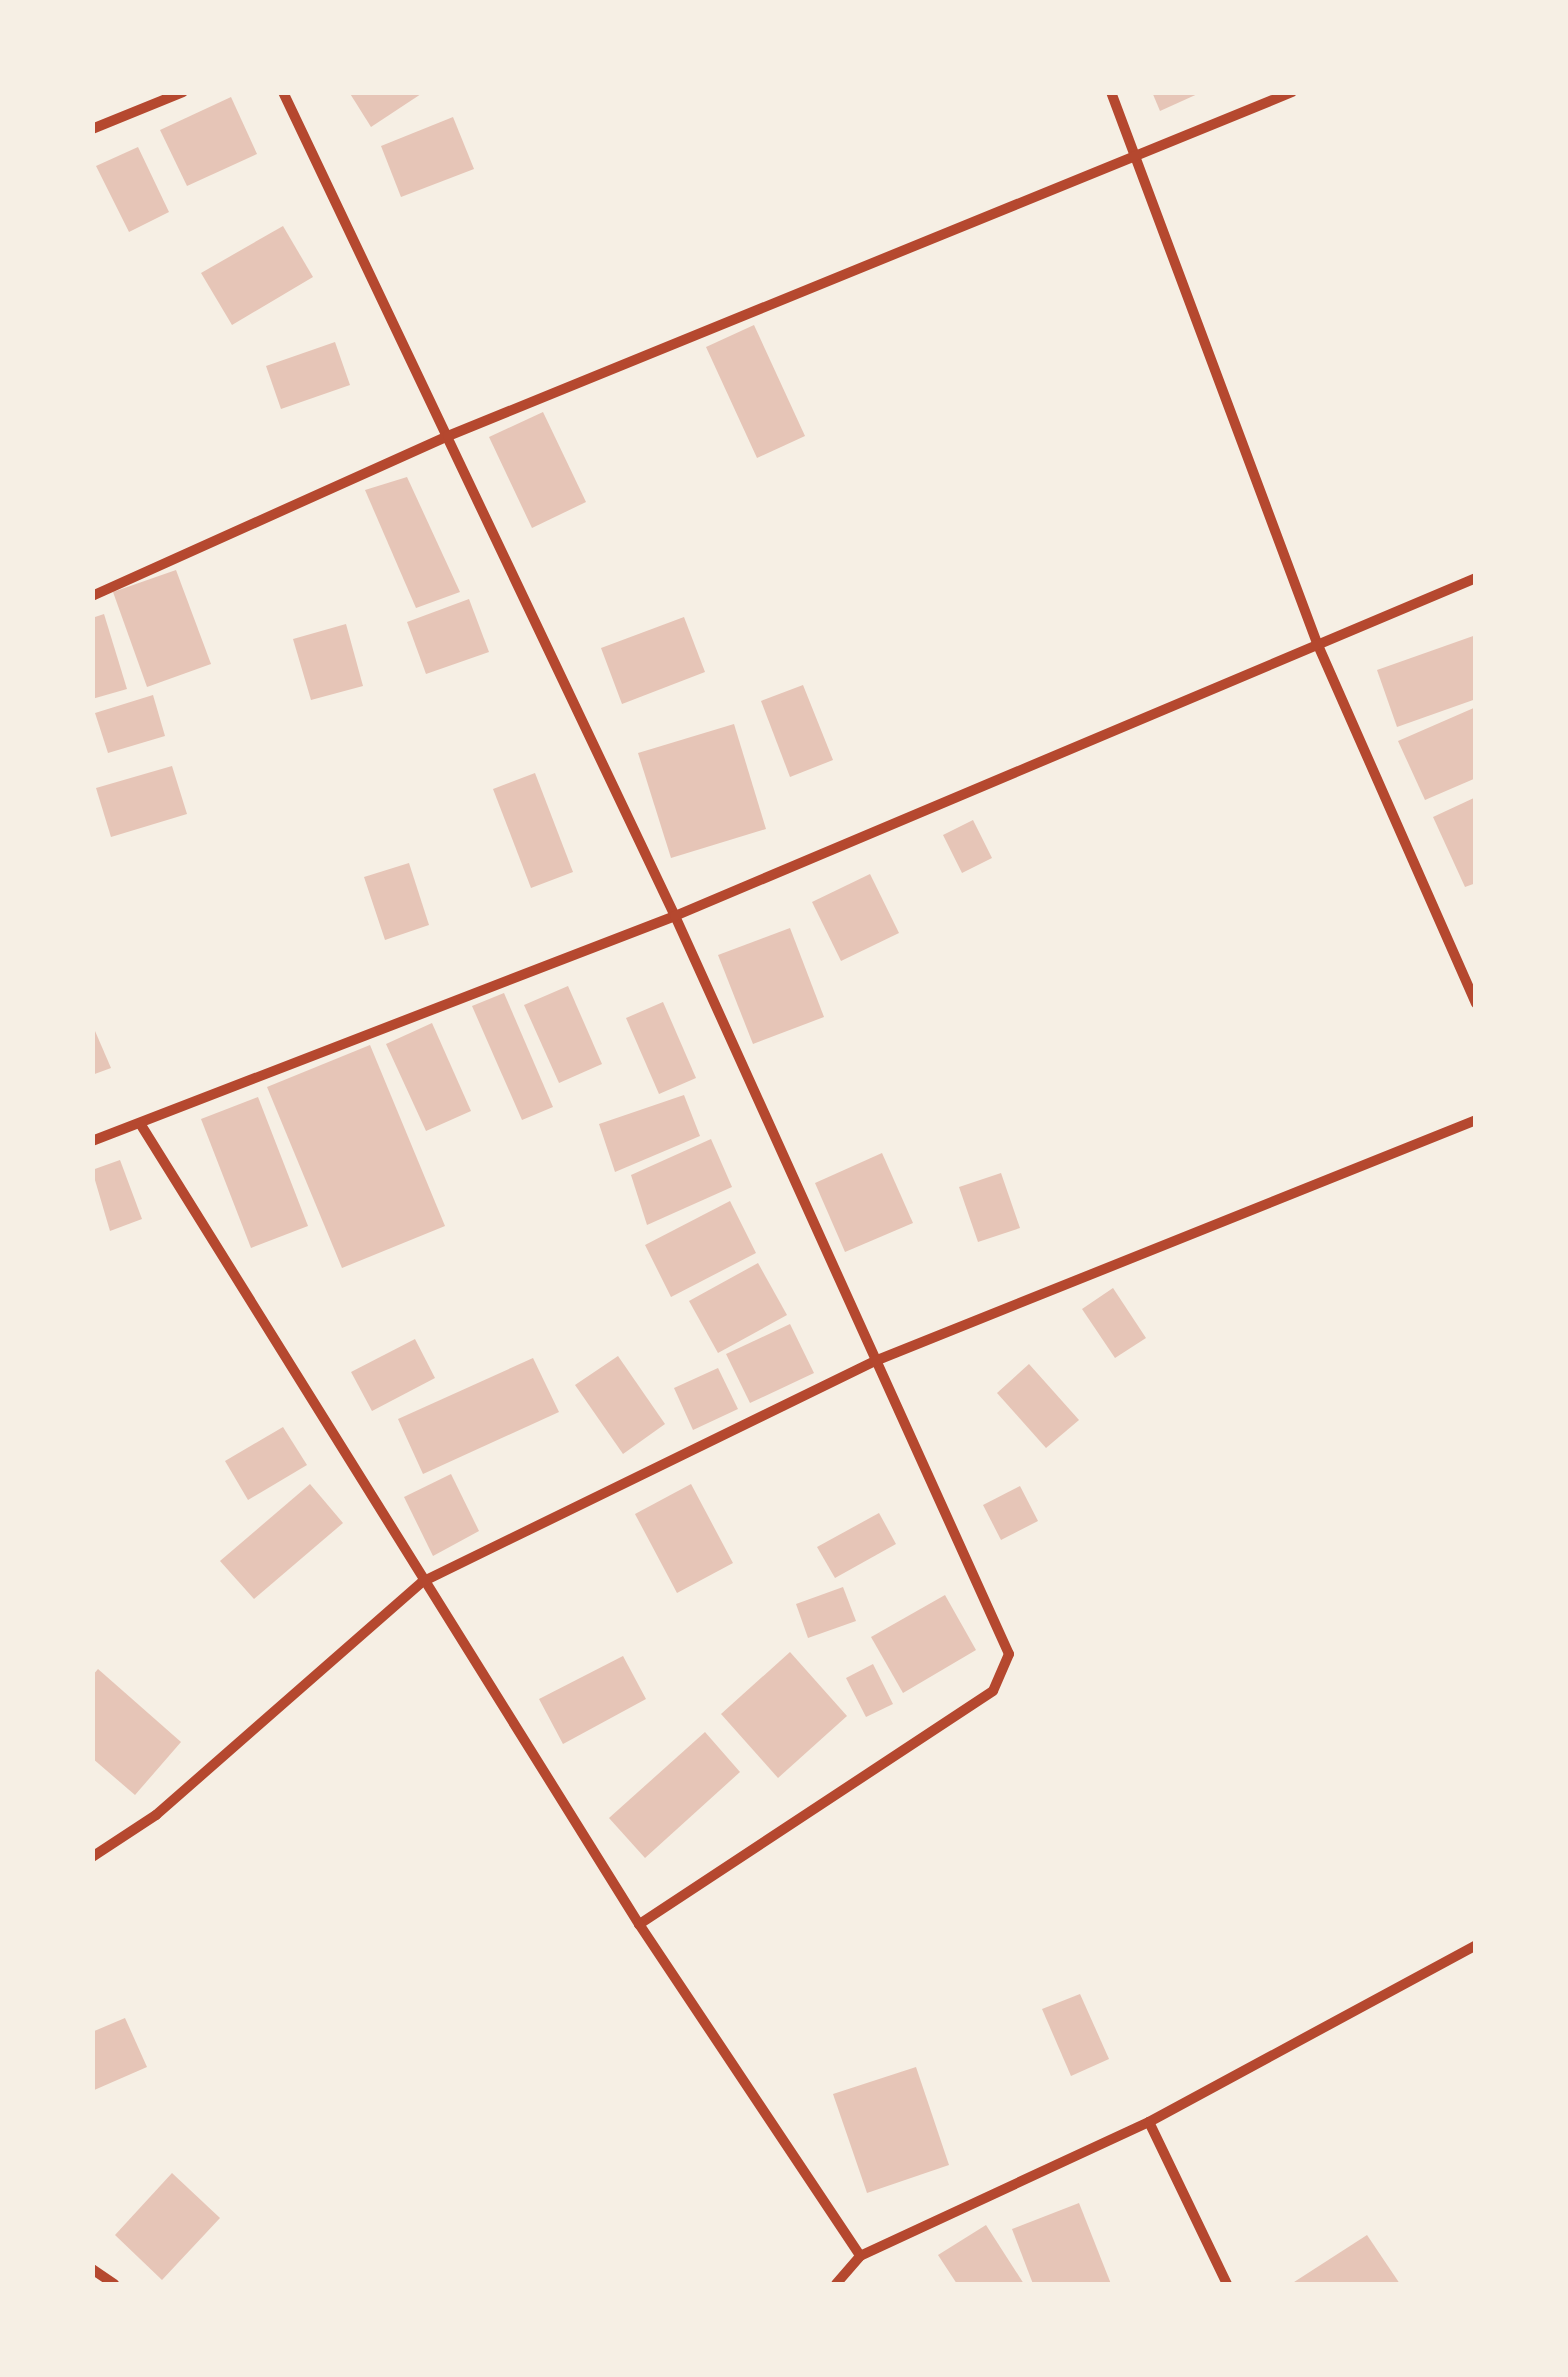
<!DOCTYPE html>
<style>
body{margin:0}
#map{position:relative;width:1568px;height:2377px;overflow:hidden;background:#f6efe4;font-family:Georgia,serif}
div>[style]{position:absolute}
.building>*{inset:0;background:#e6c5b7}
.minor>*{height:10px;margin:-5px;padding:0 5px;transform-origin:5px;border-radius:5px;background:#b5482f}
span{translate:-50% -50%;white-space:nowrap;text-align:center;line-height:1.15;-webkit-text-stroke:10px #f6efe4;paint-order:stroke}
.frame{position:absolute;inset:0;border:95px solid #f6efe4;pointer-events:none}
</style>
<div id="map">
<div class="building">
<div style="clip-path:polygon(349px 92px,424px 92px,371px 127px)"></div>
<div style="clip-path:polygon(1152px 92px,1202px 92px,1160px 111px)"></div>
<div style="clip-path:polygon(231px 97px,257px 154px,187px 186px,160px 130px)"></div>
<div style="clip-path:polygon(453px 117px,474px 169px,401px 197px,381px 146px)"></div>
<div style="clip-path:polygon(138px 147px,169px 212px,129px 232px,96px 166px)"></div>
<div style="clip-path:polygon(283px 226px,313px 277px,232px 325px,201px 273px)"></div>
<div style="clip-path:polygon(754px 325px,805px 436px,757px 458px,706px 347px)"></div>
<div style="clip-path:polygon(335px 342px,350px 385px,281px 409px,266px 366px)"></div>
<div style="clip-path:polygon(543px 412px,586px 502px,532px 528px,489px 437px)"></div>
<div style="clip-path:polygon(407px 477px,460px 592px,416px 608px,365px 490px)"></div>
<div style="clip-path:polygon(176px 570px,211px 664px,147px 687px,113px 592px)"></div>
<div style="clip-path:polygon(469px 599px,489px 652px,426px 674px,407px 622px)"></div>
<div style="clip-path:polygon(104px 614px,127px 689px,92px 699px,92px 618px)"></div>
<div style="clip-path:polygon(684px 617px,705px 672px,622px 704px,601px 648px)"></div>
<div style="clip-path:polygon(346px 624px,363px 686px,311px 700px,293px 639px)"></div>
<div style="clip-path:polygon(1476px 635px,1476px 699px,1397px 727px,1377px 670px)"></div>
<div style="clip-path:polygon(803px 685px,833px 760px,790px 777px,761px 701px)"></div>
<div style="clip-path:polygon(153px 695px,165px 736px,108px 753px,95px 713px)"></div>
<div style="clip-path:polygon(1476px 707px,1476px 778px,1425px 800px,1398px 741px)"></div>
<div style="clip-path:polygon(734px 724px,766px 829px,671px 858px,638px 753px)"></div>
<div style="clip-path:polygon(172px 766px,187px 814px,111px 837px,96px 788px)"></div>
<div style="clip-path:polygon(535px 773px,573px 872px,531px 888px,493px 789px)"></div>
<div style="clip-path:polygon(1476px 797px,1476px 883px,1465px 887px,1433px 817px)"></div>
<div style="clip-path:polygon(973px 820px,992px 858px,962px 873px,943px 835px)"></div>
<div style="clip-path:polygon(409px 863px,429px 925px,385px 940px,364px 877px)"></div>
<div style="clip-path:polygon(870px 874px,899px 933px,841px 961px,812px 902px)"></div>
<div style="clip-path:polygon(790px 928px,824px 1017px,753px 1044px,718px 955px)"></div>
<div style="clip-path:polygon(568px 986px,602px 1064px,559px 1083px,524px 1005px)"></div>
<div style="clip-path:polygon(504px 993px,553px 1107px,522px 1120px,472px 1006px)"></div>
<div style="clip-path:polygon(663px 1002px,696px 1078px,659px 1094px,626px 1018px)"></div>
<div style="clip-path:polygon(432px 1023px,471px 1111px,426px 1131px,386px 1044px)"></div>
<div style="clip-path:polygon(92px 1024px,111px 1068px,92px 1075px)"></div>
<div style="clip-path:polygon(370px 1045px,445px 1226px,342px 1268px,267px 1087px)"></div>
<div style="clip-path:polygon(684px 1095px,700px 1136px,615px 1172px,599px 1124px)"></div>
<div style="clip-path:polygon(258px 1097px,308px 1226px,251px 1248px,201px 1119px)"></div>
<div style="clip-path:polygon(711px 1139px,732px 1187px,647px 1225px,631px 1175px)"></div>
<div style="clip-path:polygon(882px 1153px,913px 1223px,845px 1252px,815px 1183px)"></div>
<div style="clip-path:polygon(120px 1160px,142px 1219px,110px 1231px,92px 1170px)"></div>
<div style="clip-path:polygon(1001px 1173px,1020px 1228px,978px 1242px,959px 1187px)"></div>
<div style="clip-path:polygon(730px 1201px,756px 1253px,671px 1297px,645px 1245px)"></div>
<div style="clip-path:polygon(758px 1263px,787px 1315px,718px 1353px,689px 1301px)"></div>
<div style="clip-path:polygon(1113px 1288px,1146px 1338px,1115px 1358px,1082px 1309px)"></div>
<div style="clip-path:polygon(790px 1324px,814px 1373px,750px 1403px,726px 1354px)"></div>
<div style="clip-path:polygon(415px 1339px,435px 1378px,372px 1411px,351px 1372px)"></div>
<div style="clip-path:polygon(618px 1356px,665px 1424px,623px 1454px,575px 1385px)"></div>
<div style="clip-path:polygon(533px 1358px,559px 1412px,423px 1474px,398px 1419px)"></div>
<div style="clip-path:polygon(1029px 1364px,1079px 1420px,1046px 1448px,997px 1393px)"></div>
<div style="clip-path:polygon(718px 1368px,738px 1409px,693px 1430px,674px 1388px)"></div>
<div style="clip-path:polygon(283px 1427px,307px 1465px,248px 1500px,225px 1461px)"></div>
<div style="clip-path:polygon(451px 1474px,479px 1531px,433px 1556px,404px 1497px)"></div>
<div style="clip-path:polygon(310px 1484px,343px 1523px,254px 1599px,220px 1561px)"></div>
<div style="clip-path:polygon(691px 1484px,733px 1563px,677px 1593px,635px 1514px)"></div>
<div style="clip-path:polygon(1020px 1486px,1038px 1521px,1001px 1540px,983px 1505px)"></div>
<div style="clip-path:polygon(879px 1513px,896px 1544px,835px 1578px,817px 1547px)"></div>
<div style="clip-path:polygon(843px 1587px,856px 1621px,808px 1638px,796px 1604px)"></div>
<div style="clip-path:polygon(945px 1595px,976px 1650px,903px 1693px,871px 1637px)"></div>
<div style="clip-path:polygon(790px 1652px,847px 1716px,778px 1778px,721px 1714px)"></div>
<div style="clip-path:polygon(623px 1656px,646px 1699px,563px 1744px,539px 1699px)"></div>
<div style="clip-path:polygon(873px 1664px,893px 1704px,866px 1717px,846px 1678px)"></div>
<div style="clip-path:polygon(98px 1669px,181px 1742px,135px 1795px,92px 1758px,92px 1676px)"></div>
<div style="clip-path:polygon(705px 1732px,740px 1772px,645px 1858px,609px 1818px)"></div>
<div style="clip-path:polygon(1080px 1994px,1109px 2059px,1071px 2076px,1042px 2009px)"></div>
<div style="clip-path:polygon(125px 2018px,147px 2067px,92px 2091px,92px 2032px)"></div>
<div style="clip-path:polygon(916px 2067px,949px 2165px,867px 2193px,833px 2094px)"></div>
<div style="clip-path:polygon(172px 2173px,220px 2218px,162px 2280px,115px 2235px)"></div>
<div style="clip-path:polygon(1079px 2203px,1111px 2284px,1033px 2284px,1012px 2229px)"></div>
<div style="clip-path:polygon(986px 2225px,1024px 2284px,957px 2284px,938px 2255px)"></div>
<div style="clip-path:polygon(1367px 2235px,1400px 2284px,1291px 2284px)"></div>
</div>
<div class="minor">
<div style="left:283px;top:92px;width:912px;rotate:64.56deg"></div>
<div style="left:675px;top:916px;width:810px;rotate:65.65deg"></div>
<div style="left:1009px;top:1654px;width:40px;rotate:113.4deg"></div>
<div style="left:993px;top:1691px;width:424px;rotate:146.6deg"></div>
<div style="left:1111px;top:92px;width:588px;rotate:69.5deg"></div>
<div style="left:1317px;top:643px;width:394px;rotate:66.2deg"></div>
<div style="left:92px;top:129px;width:98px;rotate:-22.1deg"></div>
<div style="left:92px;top:596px;width:390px;rotate:-24.2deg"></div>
<div style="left:448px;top:436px;width:911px;rotate:-22.17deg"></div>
<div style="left:141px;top:1125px;width:941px;rotate:58.07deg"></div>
<div style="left:639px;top:1924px;width:399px;rotate:56.3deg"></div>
<div style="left:92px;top:1141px;width:625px;rotate:-21.1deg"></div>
<div style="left:675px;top:916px;width:869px;rotate:-22.88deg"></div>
<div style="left:92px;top:1857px;width:77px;rotate:-33.3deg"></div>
<div style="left:156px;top:1815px;width:354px;rotate:-41.2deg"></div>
<div style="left:422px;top:1582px;width:504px;rotate:-26.01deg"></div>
<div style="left:875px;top:1361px;width:648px;rotate:-21.85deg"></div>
<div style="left:1149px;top:2122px;width:180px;rotate:64.3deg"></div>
<div style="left:92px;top:2269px;width:27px;rotate:34deg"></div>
<div style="left:836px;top:2284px;width:37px;rotate:-49deg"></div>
<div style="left:860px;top:2256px;width:319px;rotate:-24.9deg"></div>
<div style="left:1149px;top:2122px;width:372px;rotate:-28.4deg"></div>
</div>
<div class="frame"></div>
</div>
